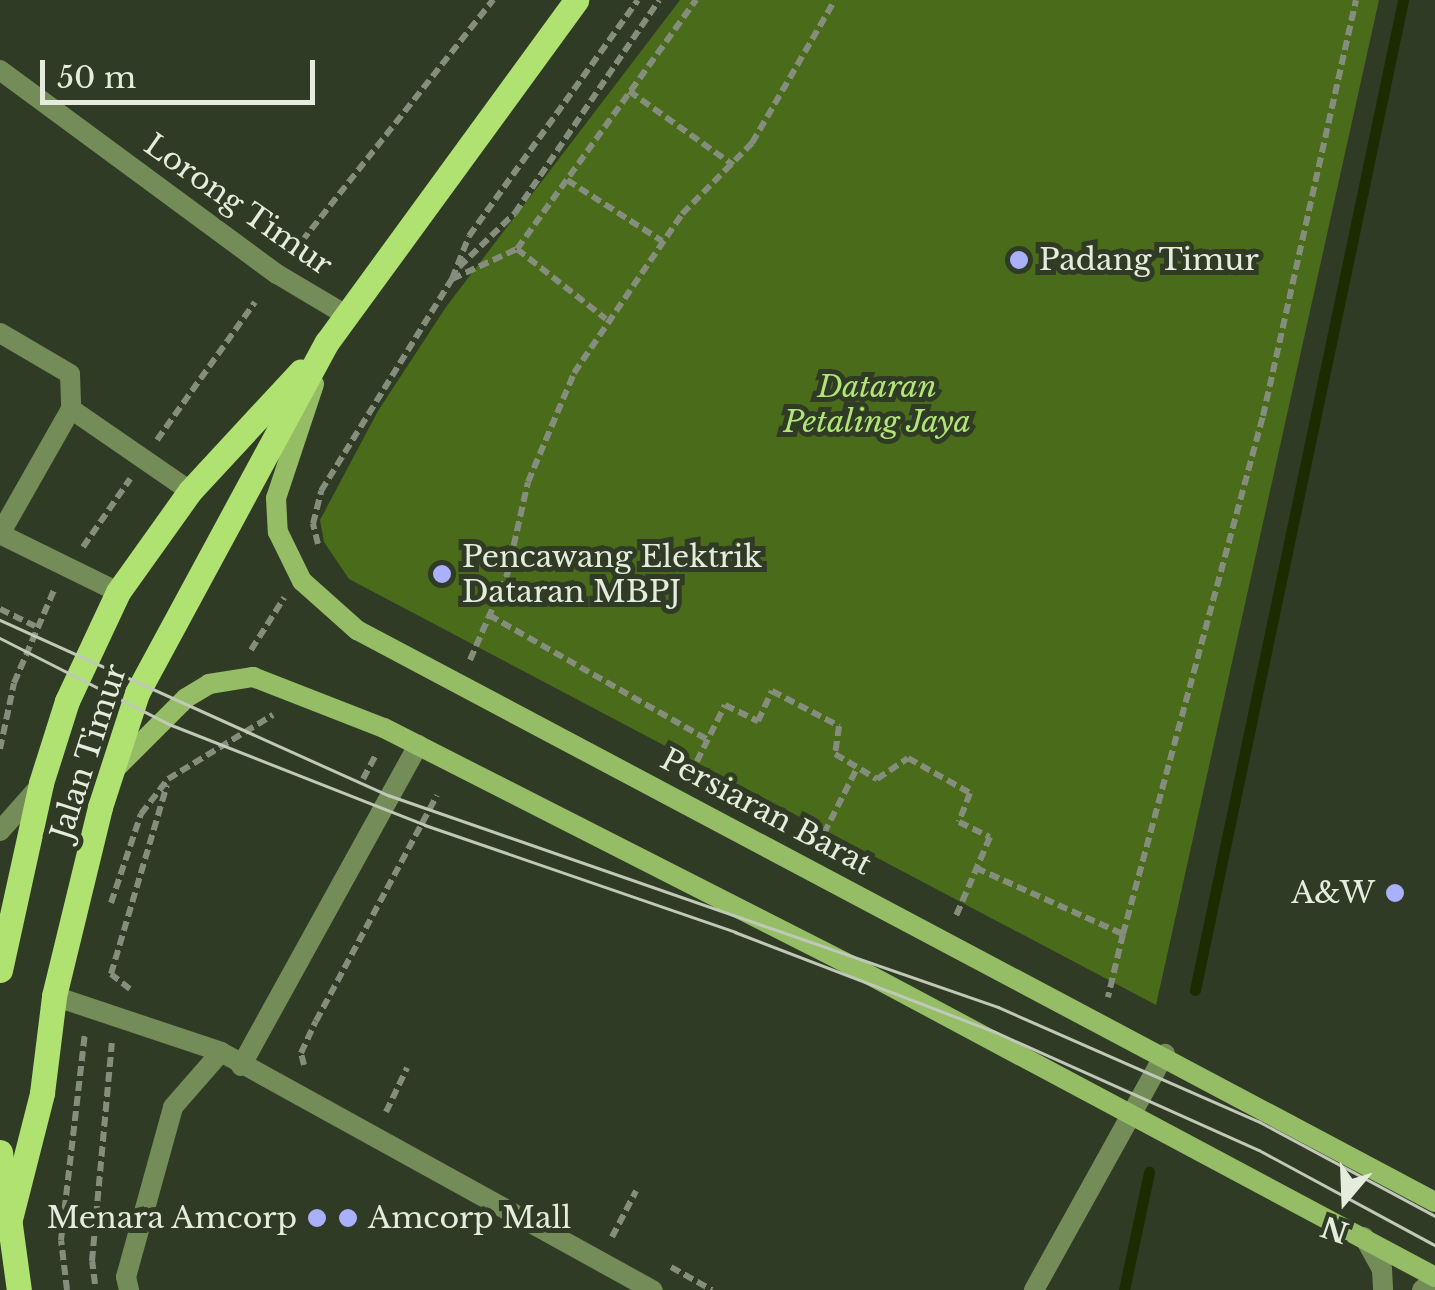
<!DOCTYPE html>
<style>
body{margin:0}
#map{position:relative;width:1435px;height:1290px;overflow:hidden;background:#303b25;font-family:"Libre Baskerville",serif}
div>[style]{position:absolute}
.green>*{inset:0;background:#4a6b1a}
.stream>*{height:11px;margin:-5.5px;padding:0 5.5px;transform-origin:5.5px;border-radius:5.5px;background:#1b2d00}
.path>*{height:6px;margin-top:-3px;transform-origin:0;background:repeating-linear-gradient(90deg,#858e7c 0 10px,transparent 0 15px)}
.lane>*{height:20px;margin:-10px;padding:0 10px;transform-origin:10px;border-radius:10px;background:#748d58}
.street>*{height:20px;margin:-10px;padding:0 10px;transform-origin:10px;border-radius:10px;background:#748d58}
.secondary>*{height:20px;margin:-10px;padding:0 10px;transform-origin:10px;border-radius:10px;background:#95bd66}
.primary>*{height:25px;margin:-12.5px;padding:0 12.5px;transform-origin:12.5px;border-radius:12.5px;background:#afe270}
.tram>*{height:2.5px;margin:-1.25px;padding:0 1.25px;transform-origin:1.25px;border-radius:1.25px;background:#c0c8b8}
.dots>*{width:28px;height:28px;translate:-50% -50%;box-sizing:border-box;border:5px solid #303b25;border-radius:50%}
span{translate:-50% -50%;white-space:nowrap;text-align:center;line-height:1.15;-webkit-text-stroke:10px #303b25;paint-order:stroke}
.street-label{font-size:30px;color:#e5ecde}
.poi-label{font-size:30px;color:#e5ecde}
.left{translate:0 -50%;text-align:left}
.right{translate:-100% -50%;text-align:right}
.park-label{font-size:30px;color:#b2e575;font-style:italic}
.north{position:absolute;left:1295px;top:1150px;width:100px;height:100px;-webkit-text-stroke:8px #303b25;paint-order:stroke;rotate:199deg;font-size:28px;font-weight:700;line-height:40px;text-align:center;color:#e5ecde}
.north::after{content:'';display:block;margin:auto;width:35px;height:45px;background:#e5ecde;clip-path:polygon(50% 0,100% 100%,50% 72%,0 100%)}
.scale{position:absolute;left:40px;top:60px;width:275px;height:45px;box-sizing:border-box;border:5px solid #e5ecde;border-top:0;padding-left:12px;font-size:30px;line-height:35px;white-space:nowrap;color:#e5ecde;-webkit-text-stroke:8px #303b25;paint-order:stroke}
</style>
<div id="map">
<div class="green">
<div style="clip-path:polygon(680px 0,1379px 0,1156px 1005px,349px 579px,324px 542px,320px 520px,378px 411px,446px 307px)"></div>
</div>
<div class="stream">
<div style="left:1195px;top:990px;width:1012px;rotate:-78.13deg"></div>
<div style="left:1124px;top:1290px;width:121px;rotate:-78deg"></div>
</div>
<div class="path">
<div style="left:629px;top:91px;width:128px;rotate:35.4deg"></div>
<div style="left:567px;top:180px;width:113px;rotate:32.7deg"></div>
<div style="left:302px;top:241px;width:308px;rotate:-51.6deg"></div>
<div style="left:517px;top:249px;width:113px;rotate:38.2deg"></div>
<div style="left:459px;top:267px;width:78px;rotate:-44deg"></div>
<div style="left:515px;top:213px;width:257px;rotate:-55.9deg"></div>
<div style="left:452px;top:279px;width:72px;rotate:-24.8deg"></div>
<div style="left:517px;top:249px;width:307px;rotate:-54.3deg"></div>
<div style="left:157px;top:440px;width:169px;rotate:-54.6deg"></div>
<div style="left:318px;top:544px;width:21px;rotate:-104deg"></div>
<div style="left:313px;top:524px;width:34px;rotate:-76deg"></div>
<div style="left:321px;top:491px;width:249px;rotate:-58.3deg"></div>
<div style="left:452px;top:279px;width:46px;rotate:-68.4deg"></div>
<div style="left:469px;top:236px;width:290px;rotate:-54.4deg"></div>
<div style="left:83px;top:547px;width:83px;rotate:-55.3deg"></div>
<div style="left:0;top:609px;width:39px;rotate:26deg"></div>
<div style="left:489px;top:615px;width:252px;rotate:29.7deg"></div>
<div style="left:251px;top:650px;width:62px;rotate:-57.6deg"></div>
<div style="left:470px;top:660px;width:93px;rotate:-66.5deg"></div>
<div style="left:507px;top:575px;width:95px;rotate:-77.3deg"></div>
<div style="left:528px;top:482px;width:118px;rotate:-67.1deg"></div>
<div style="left:574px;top:373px;width:192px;rotate:-55.8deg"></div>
<div style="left:682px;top:214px;width:100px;rotate:-45.4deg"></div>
<div style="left:752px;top:143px;width:165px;rotate:-59.9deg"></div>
<div style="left:0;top:749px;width:67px;rotate:-78deg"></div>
<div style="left:14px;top:683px;width:101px;rotate:-66.7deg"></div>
<div style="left:690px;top:775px;width:78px;rotate:-63.4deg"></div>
<div style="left:725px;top:705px;width:37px;rotate:26deg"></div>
<div style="left:758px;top:721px;width:33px;rotate:-65deg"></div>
<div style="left:772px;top:691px;width:76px;rotate:27.6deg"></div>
<div style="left:839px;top:726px;width:28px;rotate:98deg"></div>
<div style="left:835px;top:754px;width:49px;rotate:30.8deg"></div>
<div style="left:877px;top:779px;width:37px;rotate:-34deg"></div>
<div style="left:908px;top:758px;width:71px;rotate:29.4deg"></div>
<div style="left:970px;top:793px;width:31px;rotate:111deg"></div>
<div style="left:959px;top:822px;width:34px;rotate:26deg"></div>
<div style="left:990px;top:837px;width:86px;rotate:113.3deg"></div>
<div style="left:363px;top:779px;width:26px;rotate:-62deg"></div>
<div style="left:817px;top:847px;width:89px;rotate:-63.1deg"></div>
<div style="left:976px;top:868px;width:161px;rotate:24.2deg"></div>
<div style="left:1123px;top:934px;width:65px;rotate:103.4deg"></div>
<div style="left:111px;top:903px;width:94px;rotate:-71.4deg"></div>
<div style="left:141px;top:814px;width:44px;rotate:-52.4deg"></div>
<div style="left:168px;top:779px;width:123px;rotate:-31.4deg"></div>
<div style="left:1123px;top:934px;width:537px;rotate:-74.88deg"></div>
<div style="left:1263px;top:416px;width:426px;rotate:-77.4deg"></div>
<div style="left:130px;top:989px;width:24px;rotate:-142deg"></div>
<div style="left:111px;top:974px;width:197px;rotate:-73.5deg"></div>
<div style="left:304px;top:1065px;width:12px;rotate:-104deg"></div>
<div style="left:301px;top:1053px;width:35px;rotate:-65deg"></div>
<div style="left:316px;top:1021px;width:256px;rotate:-61.8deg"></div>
<div style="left:386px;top:1112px;width:49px;rotate:-64.5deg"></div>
<div style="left:612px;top:1237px;width:52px;rotate:-62.4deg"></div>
<div style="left:671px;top:1267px;width:47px;rotate:29.3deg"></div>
<div style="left:95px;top:1284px;width:23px;rotate:-97deg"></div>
<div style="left:92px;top:1261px;width:219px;rotate:-84.8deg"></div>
<div style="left:67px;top:1290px;width:50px;rotate:-96.8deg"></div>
<div style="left:61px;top:1240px;width:208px;rotate:-83.4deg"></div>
</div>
<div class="lane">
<div style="left:0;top:333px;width:81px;rotate:30.4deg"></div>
<div style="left:70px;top:374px;width:35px;rotate:88deg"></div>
<div style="left:71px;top:409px;width:145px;rotate:34.6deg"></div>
<div style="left:71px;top:409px;width:144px;rotate:119.6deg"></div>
<div style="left:0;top:534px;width:131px;rotate:26.2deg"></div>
<div style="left:0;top:831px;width:57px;rotate:-48.5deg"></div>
<div style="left:54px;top:996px;width:176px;rotate:18.5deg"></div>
<div style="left:221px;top:1052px;width:493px;rotate:28.9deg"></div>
<div style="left:241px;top:1066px;width:367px;rotate:-61.1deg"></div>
<div style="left:1364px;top:1237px;width:37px;rotate:61deg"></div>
<div style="left:1382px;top:1269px;width:21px;rotate:87deg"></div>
<div style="left:129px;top:1290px;width:13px;rotate:-103deg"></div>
<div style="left:126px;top:1277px;width:176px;rotate:-74.5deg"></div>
<div style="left:173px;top:1107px;width:73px;rotate:-48.9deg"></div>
<div style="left:1034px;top:1290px;width:270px;rotate:-61deg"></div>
<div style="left:1422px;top:1290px;width:17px;rotate:-40deg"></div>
</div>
<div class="street">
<div style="left:0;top:70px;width:344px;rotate:36.4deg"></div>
<div style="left:277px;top:274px;width:80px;rotate:30.7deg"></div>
</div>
<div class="secondary">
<div style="left:314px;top:384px;width:120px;rotate:108.4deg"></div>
<div style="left:276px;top:498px;width:34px;rotate:87deg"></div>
<div style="left:278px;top:532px;width:55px;rotate:63.9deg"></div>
<div style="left:302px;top:581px;width:74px;rotate:41.7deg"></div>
<div style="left:357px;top:630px;width:1220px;rotate:27.95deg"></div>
<div style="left:114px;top:770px;width:102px;rotate:-45deg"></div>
<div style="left:186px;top:698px;width:27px;rotate:-31deg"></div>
<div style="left:209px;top:684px;width:45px;rotate:-9deg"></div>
<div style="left:253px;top:677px;width:141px;rotate:21.3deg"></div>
<div style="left:384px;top:728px;width:536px;rotate:26.95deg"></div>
<div style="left:862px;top:971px;width:650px;rotate:28.1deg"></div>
</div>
<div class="primary">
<div style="left:0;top:970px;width:191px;rotate:-77.6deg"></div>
<div style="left:41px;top:783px;width:86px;rotate:-72.4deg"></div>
<div style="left:67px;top:701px;width:120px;rotate:-64.9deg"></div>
<div style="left:118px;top:592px;width:124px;rotate:-54.5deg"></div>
<div style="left:190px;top:491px;width:163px;rotate:-47.2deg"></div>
<div style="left:0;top:1152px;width:139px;rotate:82.2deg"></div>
<div style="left:10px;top:1219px;width:130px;rotate:-75.7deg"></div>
<div style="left:42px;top:1093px;width:98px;rotate:-82.9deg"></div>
<div style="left:54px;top:996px;width:195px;rotate:-76.3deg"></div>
<div style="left:100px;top:807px;width:120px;rotate:-72deg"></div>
<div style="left:137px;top:693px;width:399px;rotate:-61.6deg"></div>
<div style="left:327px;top:342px;width:423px;rotate:-53.9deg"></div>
</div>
<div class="tram">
<div style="left:0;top:620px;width:426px;rotate:24.3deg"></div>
<div style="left:388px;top:795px;width:646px;rotate:19.16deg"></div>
<div style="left:998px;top:1007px;width:286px;rotate:23.7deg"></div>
<div style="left:1260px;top:1122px;width:199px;rotate:28.2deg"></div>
<div style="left:0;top:638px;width:190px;rotate:27deg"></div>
<div style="left:169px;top:724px;width:275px;rotate:21.5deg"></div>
<div style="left:425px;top:825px;width:328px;rotate:19deg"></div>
<div style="left:735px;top:932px;width:276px;rotate:21deg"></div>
<div style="left:993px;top:1031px;width:291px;rotate:24.1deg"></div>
<div style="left:1259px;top:1150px;width:200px;rotate:28.4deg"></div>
</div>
<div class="dots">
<div style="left:1019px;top:260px;background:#a9b0fc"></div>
<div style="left:442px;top:574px;background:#a9b0fc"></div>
<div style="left:1395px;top:893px;background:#a9b0fc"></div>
<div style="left:317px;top:1218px;background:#a9b0fc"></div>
<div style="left:348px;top:1218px;background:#a9b0fc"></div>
</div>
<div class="street-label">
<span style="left:238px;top:205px;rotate:35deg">Lorong Timur</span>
<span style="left:89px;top:752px;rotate:-72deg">Jalan Timur</span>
<span style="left:766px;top:812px;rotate:28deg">Persiaran Barat</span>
</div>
<div class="poi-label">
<span class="left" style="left:1039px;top:260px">Padang Timur</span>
<span class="left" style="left:462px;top:574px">Pencawang Elektrik<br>Dataran MBPJ</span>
<span class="right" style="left:1375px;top:893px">A&amp;W</span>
<span class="right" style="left:297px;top:1218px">Menara Amcorp</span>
<span class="left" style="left:368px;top:1218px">Amcorp Mall</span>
</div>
<div class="park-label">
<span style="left:877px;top:404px">Dataran<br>Petaling Jaya</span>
</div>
<div class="north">N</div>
<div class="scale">50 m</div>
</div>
